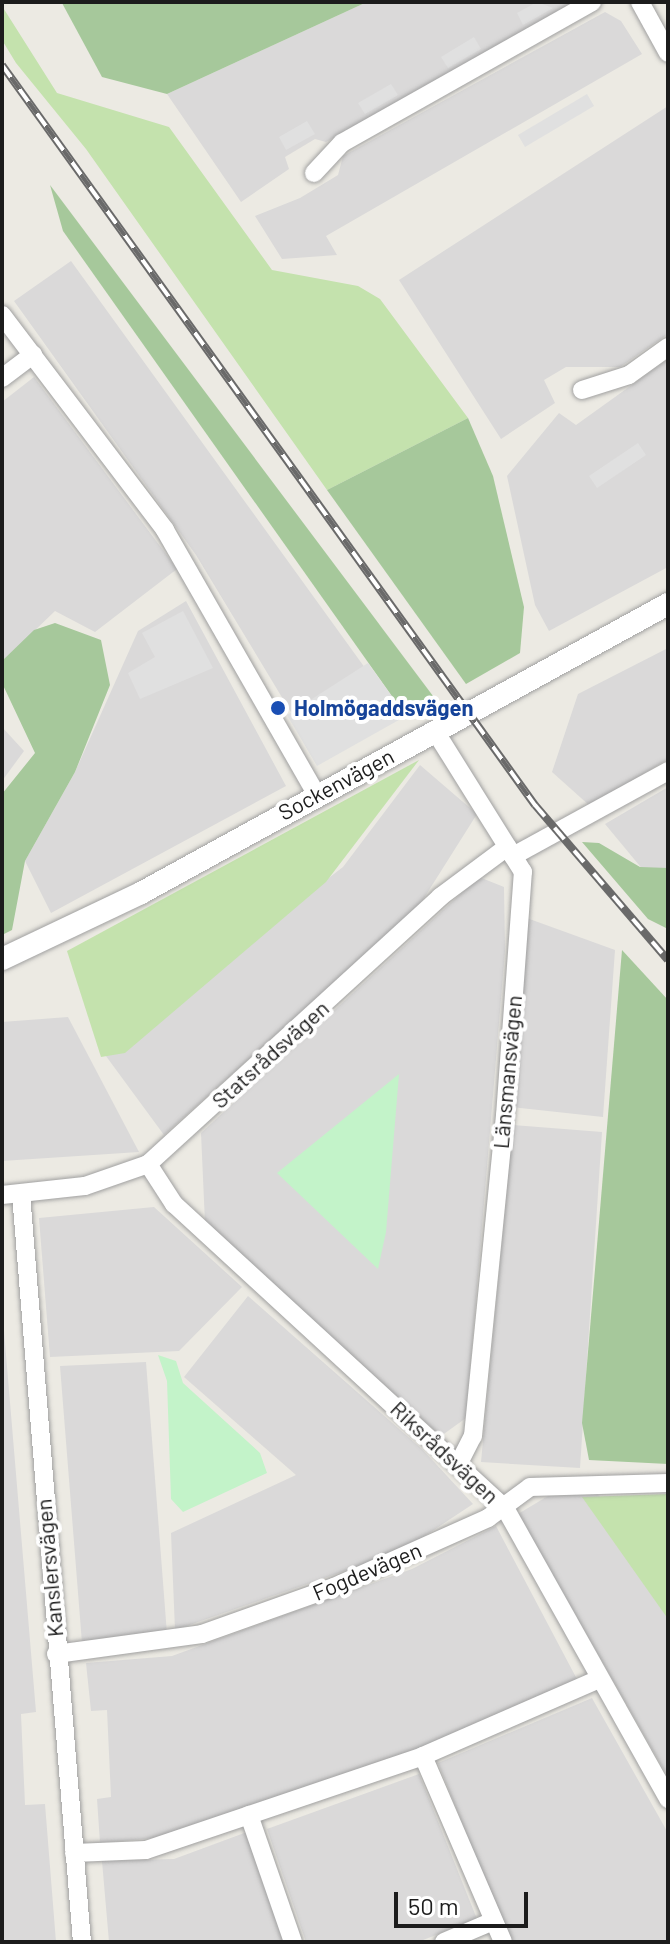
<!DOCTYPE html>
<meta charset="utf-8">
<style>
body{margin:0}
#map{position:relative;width:670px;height:1944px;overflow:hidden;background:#eceae3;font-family:Barlow,sans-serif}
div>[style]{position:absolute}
.residential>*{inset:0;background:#dad9d9}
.grass>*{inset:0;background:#c4e2ad}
.forest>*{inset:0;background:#a6c89b}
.park>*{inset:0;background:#c3f3c9}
.parking>*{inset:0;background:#e0e0e0}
.roads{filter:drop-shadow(0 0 2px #a0a0a0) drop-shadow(0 0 2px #a0a0a0)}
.minor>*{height:18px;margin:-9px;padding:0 9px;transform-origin:9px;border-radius:9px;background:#fff}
.tertiary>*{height:22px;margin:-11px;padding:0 11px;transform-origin:11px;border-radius:11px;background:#fff}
.rail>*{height:8px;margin-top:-4px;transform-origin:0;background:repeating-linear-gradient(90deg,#fff 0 15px,#6a6a6a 0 30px);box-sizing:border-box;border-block:2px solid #6a6a6a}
.dots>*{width:22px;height:22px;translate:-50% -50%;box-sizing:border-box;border:4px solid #fff;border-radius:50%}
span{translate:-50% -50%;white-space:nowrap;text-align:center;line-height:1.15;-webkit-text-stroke:8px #fff;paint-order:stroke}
.transit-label{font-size:22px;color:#164399;font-weight:700}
.left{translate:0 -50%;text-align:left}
.street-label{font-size:22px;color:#1c1c1c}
.frame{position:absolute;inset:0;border:4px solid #1c1c1c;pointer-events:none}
.scale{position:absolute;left:394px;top:1892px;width:134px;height:36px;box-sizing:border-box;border:4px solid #1c1c1c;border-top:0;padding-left:10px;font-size:24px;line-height:28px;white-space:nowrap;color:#1c1c1c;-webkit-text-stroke:6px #fff;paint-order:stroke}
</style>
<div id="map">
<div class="residential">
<div style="clip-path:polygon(367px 2px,580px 2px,326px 142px,315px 139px,285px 157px,289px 169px,241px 202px,167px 94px)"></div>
<div style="clip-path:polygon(605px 12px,621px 21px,642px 54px,326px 236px,337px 255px,282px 259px,255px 216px,300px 198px,338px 175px,343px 156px)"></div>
<div style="clip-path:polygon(668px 106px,668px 334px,620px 367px,566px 367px,544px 380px,555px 403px,501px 439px,399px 280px)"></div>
<div style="clip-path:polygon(71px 261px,399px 715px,318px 757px,196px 555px,14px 301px)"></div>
<div style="clip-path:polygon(668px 359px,668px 567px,549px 631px,535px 605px,507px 476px,559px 413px,576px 425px)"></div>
<div style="clip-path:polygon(34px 377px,177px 569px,95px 632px,55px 611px,2px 662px,2px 402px)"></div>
<div style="clip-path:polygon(186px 601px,286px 786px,51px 913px,25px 861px,75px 772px,138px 631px)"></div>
<div style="clip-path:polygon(668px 648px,668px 759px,590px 806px,552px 772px,578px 694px)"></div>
<div style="clip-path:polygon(2px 727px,24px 751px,2px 781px)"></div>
<div style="clip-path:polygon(420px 765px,477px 814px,419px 906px,164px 1135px,103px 1052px,343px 867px)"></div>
<div style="clip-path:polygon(668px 787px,668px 900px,605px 824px)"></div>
<div style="clip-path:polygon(479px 877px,504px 887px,505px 951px,466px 1418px,441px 1436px,205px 1223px,201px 1133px)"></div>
<div style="clip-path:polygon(524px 917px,615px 950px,603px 1117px,511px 1107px)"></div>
<div style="clip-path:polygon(68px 1017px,139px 1152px,2px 1161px,2px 1022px)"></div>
<div style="clip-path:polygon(513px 1125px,602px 1132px,580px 1468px,481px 1462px)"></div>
<div style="clip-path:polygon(154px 1207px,242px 1287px,179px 1351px,50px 1357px,39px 1218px)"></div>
<div style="clip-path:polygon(248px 1296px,423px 1450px,473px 1504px,402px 1551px,175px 1630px,171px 1533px,296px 1475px,184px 1377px)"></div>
<div style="clip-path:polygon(2px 1307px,36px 1712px,21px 1714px,25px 1805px,45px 1804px,56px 1942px,2px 1942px)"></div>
<div style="clip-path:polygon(146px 1362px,167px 1634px,82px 1643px,60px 1366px)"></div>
<div style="clip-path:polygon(598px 1494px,668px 1604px,668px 1777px,518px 1514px,548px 1496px)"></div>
<div style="clip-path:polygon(496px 1526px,579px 1683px,528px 1711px,165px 1837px,100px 1843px,97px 1799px,111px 1797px,107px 1710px,91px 1711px,86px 1663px,172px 1656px,412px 1569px)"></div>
<div style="clip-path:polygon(592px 1698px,668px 1833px,668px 1942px,510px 1942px,438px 1763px)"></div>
<div style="clip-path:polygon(419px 1774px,477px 1919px,418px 1942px,306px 1942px,267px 1829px)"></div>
<div style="clip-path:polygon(247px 1832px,286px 1942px,109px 1942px,102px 1861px,174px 1859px)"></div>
</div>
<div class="grass">
<div style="clip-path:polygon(2px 6px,57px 93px,169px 127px,272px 270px,358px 286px,380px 299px,468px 418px,327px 490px,86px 149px,16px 63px,2px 40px)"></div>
<div style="clip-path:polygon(419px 760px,326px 882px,125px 1053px,101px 1057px,67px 951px)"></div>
<div style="clip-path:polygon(668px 1494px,668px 1619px,582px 1497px)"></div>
</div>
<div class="forest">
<div style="clip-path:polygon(367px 2px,167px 94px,102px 77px,62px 3px)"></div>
<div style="clip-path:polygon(50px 185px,433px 696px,406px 716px,63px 231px)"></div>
<div style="clip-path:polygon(468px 418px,493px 476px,524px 607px,520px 653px,466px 684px,327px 490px)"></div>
<div style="clip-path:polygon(55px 623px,101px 640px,110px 685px,75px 772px,25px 861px,12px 930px,2px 935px,2px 794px,35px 753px,2px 683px,2px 661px,34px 630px)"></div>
<div style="clip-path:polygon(582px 842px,599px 843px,640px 867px,668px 868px,668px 929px,648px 919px)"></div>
<div style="clip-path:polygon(622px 950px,668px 1000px,668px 1464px,589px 1460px,582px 1423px)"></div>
</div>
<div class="park">
<div style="clip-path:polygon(399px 1074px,386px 1232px,378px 1269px,277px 1173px)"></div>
<div style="clip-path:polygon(158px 1355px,176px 1361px,183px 1383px,260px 1453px,267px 1473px,183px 1512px,171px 1499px,167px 1381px)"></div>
</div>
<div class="parking">
<div style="clip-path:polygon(537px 2px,553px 8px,523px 25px,517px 13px)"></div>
<div style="clip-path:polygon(474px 37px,481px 49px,448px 68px,441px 57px)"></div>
<div style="clip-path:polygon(391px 84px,398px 95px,365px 114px,358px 103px)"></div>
<div style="clip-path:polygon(587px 94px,594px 106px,525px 147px,518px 135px)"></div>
<div style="clip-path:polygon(307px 121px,315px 134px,286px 150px,279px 137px)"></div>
<div style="clip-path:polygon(638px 443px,646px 455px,597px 488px,589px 476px)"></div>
<div style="clip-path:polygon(183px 611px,213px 668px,140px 699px,128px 673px,155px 657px,142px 633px)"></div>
<div style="clip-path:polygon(368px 663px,406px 716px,317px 766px,287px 715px)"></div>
</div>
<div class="roads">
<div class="minor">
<div style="left:640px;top:2px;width:58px;rotate:61.2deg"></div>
<div style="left:314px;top:173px;width:41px;rotate:-47deg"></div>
<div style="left:342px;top:143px;width:287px;rotate:-29.4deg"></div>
<div style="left:2px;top:315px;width:270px;rotate:52.8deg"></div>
<div style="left:165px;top:530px;width:304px;rotate:60.2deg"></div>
<div style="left:2px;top:378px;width:39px;rotate:-37deg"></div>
<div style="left:582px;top:390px;width:49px;rotate:-17.7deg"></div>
<div style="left:629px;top:375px;width:48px;rotate:-35.7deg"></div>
<div style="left:435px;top:731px;width:145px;rotate:58deg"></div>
<div style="left:148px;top:1164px;width:48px;rotate:57deg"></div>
<div style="left:174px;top:1204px;width:449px;rotate:42.6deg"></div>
<div style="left:505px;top:1508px;width:334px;rotate:60.7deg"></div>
<div style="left:21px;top:1194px;width:750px;rotate:85.34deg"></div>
<div style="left:2px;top:1195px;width:83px;rotate:-6.2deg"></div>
<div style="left:85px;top:1186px;width:67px;rotate:-19.2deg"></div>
<div style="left:148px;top:1164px;width:396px;rotate:-42.4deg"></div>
<div style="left:440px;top:897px;width:84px;rotate:-36.7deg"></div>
<div style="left:459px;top:1463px;width:30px;rotate:-63deg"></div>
<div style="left:473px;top:1436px;width:322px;rotate:-84.3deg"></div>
<div style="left:505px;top:1116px;width:245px;rotate:-85.8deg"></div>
<div style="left:523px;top:872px;width:19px;rotate:-122deg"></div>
<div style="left:513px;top:856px;width:177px;rotate:-28.7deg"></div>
<div style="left:56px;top:1654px;width:147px;rotate:-7.8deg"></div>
<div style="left:202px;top:1634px;width:140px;rotate:-19.6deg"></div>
<div style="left:334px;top:1587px;width:169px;rotate:-24.1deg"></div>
<div style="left:488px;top:1518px;width:52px;rotate:-36.4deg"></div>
<div style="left:530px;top:1487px;width:138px;rotate:-1.7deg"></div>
<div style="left:423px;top:1756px;width:202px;rotate:66.7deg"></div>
<div style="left:249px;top:1815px;width:134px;rotate:70.9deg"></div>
<div style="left:74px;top:1853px;width:72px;rotate:-2.4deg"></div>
<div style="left:146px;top:1850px;width:293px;rotate:-18.7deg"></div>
<div style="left:423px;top:1756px;width:192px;rotate:-23.6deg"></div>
<div style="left:444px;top:1942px;width:51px;rotate:-23.1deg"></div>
</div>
<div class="tertiary">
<div style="left:2px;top:959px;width:154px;rotate:-25.4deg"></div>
<div style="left:141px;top:893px;width:601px;rotate:-28.74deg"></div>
</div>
</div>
<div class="rail">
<div style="left:2px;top:65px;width:912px;rotate:54.24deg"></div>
<div style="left:535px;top:805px;width:204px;rotate:49.4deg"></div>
</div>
<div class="dots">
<div style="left:278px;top:708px;background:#1a4fb4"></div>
</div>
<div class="transit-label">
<span class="left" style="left:294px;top:708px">Holmögaddsvägen</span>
</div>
<div class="street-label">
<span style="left:336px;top:784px;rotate:-28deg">Sockenvägen</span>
<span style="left:270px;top:1054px;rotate:-42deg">Statsrådsvägen</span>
<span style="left:507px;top:1072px;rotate:-85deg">Länsmansvägen</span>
<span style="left:445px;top:1452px;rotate:43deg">Riksrådsvägen</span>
<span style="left:49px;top:1568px;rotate:-95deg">Kanslersvägen</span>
<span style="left:367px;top:1571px;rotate:-23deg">Fogdevägen</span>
</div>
<div class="frame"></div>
<div class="scale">50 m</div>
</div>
